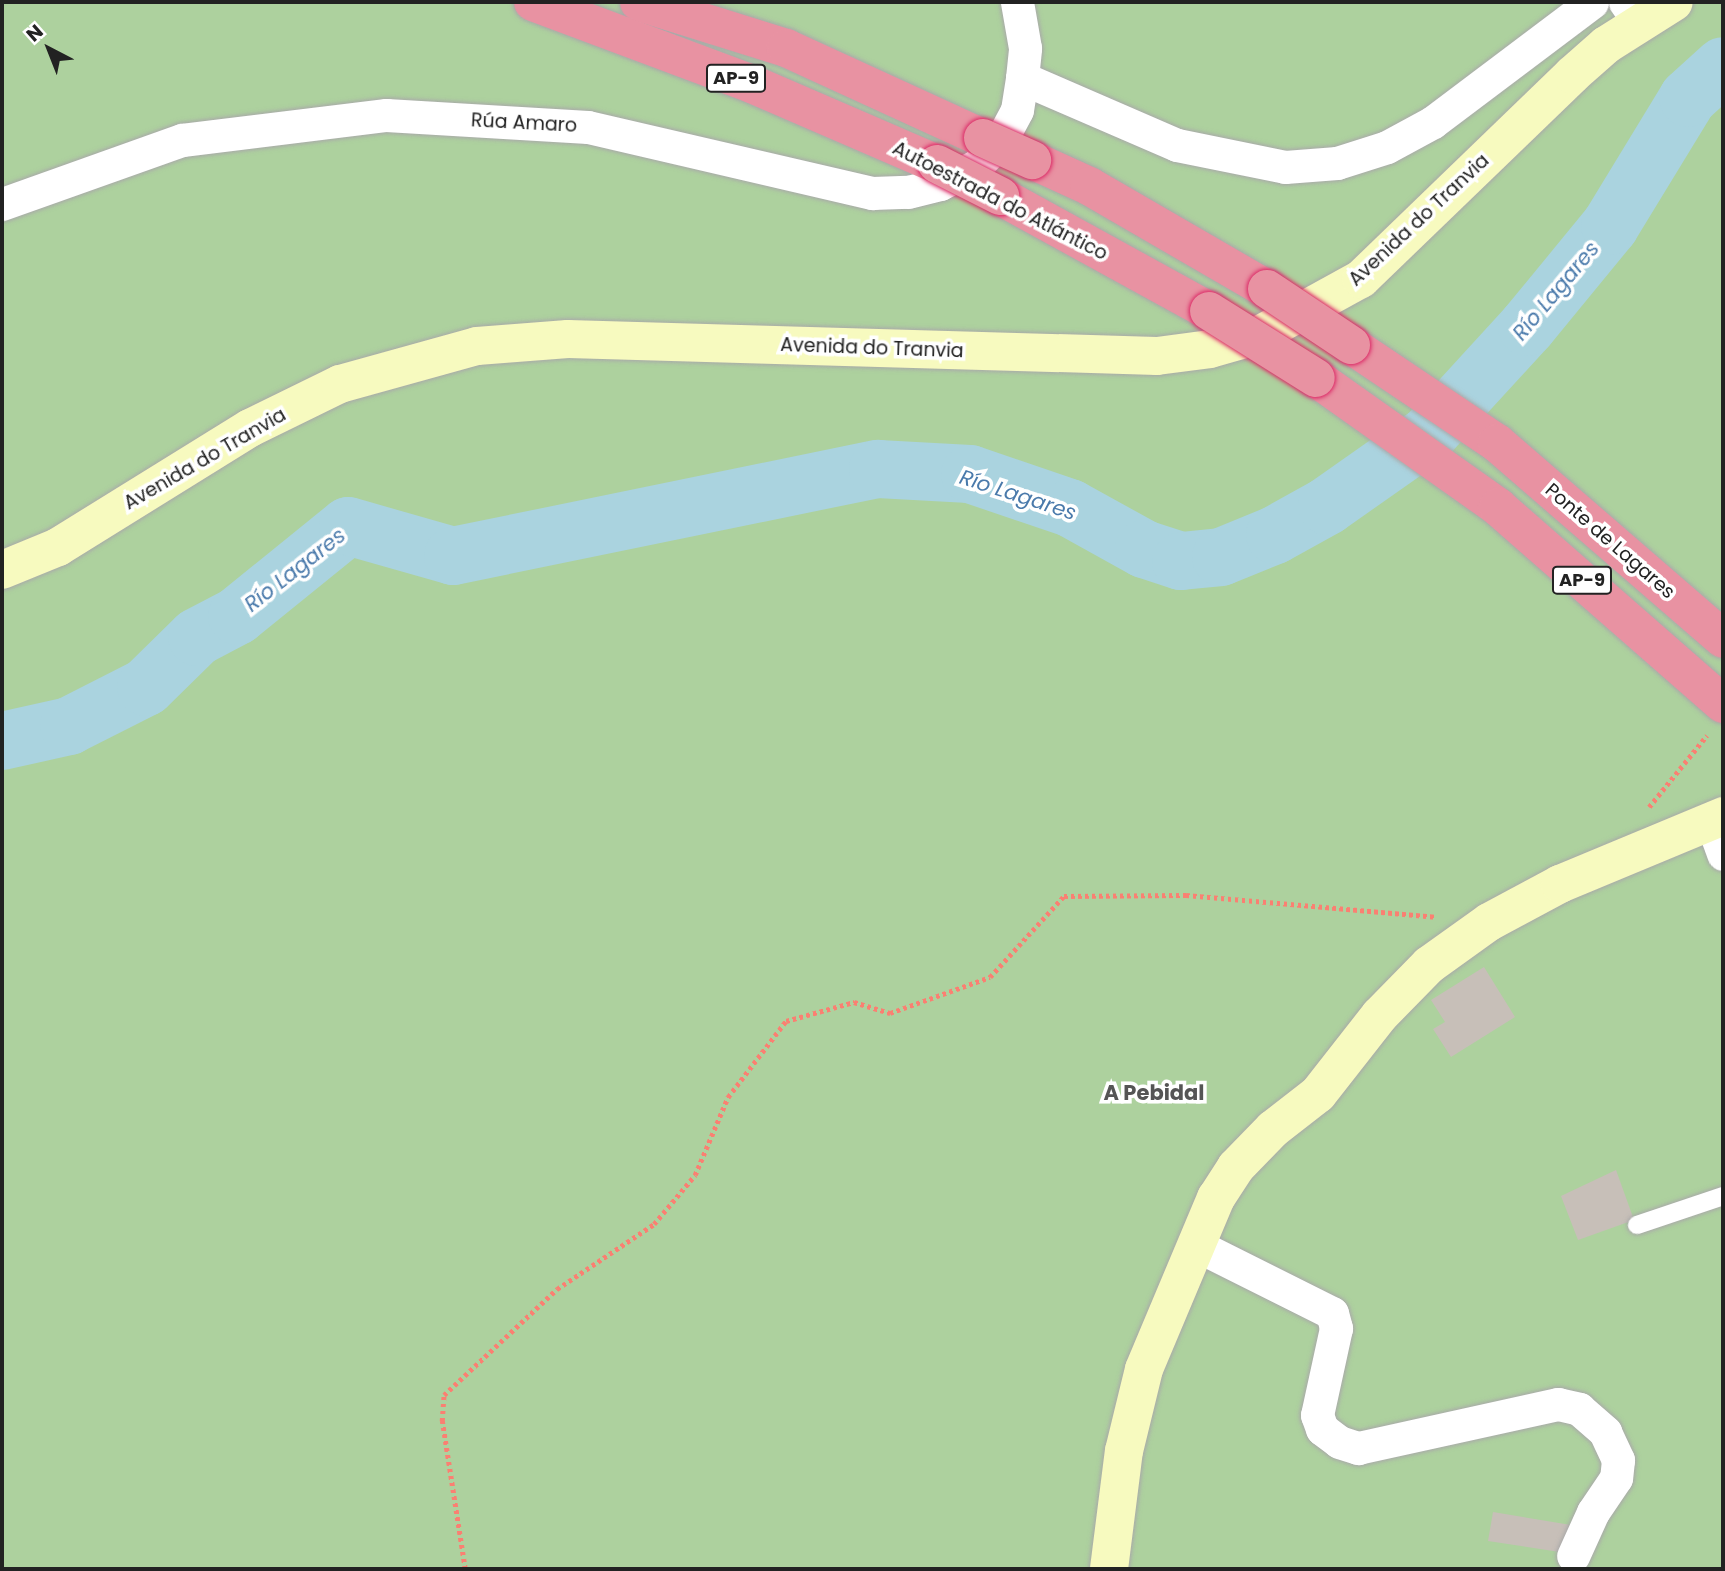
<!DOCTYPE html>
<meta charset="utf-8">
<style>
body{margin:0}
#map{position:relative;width:1725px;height:1571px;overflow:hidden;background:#f2efe9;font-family:Poppins,sans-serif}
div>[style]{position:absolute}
.forest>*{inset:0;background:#add19e}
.river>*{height:58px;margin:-29px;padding:0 29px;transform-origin:29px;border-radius:29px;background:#aad3df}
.building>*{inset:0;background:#c7bfb8}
.path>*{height:4.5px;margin-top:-2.25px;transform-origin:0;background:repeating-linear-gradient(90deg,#fa8072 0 3.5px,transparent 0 7px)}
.roads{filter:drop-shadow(0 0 2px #a9a9a9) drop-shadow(0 0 2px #a9a9a9)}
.service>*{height:18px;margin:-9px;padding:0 9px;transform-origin:9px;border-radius:9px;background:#fff}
.minor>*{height:33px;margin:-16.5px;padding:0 16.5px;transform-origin:16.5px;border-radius:16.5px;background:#fff}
.secondary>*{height:38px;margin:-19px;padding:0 19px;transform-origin:19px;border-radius:19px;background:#f7fabf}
.motorway>*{height:38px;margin:-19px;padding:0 19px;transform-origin:19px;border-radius:19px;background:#e892a2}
.bridges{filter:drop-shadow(0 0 2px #dc2a67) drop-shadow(0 0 2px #dc2a67)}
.motorway-bridge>*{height:38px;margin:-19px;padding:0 19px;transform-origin:19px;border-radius:19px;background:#e892a2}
span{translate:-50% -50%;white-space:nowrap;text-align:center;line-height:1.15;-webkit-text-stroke:7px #fff;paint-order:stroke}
.shield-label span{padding:2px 5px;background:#fff;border:2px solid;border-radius:5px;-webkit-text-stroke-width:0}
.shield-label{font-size:18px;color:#222;font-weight:700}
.street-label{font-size:19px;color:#222}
.water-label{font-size:21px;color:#4a7aab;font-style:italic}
.neighbourhood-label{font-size:21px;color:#555;font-weight:700}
.frame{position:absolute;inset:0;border:4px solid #222;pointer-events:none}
.north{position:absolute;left:14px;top:14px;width:70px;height:70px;-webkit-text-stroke:5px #fff;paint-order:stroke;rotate:318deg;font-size:19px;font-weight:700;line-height:28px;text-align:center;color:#222}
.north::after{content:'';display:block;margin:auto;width:24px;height:32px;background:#222;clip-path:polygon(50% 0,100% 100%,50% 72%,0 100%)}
</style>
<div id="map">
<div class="forest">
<div style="clip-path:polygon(2px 2px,1723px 2px,1723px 1569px,2px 1569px)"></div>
</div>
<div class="river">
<div style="left:2px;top:741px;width:69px;rotate:-12.6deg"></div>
<div style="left:69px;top:726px;width:86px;rotate:-26.9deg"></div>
<div style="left:146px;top:687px;width:71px;rotate:-44.4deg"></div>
<div style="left:197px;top:637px;width:45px;rotate:-27.7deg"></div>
<div style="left:237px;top:616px;width:143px;rotate:-39deg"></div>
<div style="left:348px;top:526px;width:109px;rotate:15.9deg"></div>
<div style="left:453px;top:556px;width:434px;rotate:-11.6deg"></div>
<div style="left:878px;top:469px;width:92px;rotate:3.1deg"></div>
<div style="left:970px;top:474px;width:106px;rotate:18.8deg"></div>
<div style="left:1070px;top:508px;width:85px;rotate:29deg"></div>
<div style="left:1144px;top:549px;width:39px;rotate:18deg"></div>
<div style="left:1181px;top:561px;width:40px;rotate:-5.7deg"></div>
<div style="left:1221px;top:557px;width:58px;rotate:-22.2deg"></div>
<div style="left:1275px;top:535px;width:60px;rotate:-29.1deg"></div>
<div style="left:1327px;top:506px;width:123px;rotate:-35.1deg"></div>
<div style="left:1428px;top:435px;width:147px;rotate:-47.5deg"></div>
<div style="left:1527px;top:327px;width:131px;rotate:-50.6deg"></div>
<div style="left:1610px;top:226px;width:150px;rotate:-58.6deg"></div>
<div style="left:1688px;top:98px;width:47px;rotate:-42.4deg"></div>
</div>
<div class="building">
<div style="clip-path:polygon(1484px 967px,1515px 1017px,1451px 1057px,1433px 1029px,1445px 1022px,1431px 1000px)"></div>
<div style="clip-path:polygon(1616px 1170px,1634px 1220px,1578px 1240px,1561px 1196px)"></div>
<div style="clip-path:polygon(1493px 1512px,1571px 1525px,1566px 1553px,1488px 1541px)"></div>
</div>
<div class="path">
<div style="left:1649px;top:807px;width:92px;rotate:-51.1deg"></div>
<div style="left:465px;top:1569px;width:150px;rotate:-98.8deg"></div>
<div style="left:442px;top:1421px;width:26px;rotate:-86deg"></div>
<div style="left:444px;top:1395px;width:155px;rotate:-43.2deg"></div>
<div style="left:557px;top:1289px;width:117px;rotate:-33.8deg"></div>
<div style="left:654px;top:1224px;width:64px;rotate:-50.1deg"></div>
<div style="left:695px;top:1175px;width:85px;rotate:-67.1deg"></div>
<div style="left:728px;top:1097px;width:96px;rotate:-52.7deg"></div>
<div style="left:786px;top:1021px;width:71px;rotate:-15.6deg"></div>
<div style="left:854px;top:1002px;width:38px;rotate:17deg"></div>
<div style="left:890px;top:1013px;width:106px;rotate:-19.8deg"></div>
<div style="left:990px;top:977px;width:110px;rotate:-47.6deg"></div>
<div style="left:1064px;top:896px;width:122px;rotate:-0.5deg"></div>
<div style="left:1186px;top:895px;width:250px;rotate:5deg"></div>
</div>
<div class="roads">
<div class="service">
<div style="left:1637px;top:1225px;width:91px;rotate:-18.6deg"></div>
</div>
<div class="minor">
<div style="left:1625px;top:2px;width:24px;rotate:55deg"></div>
<div style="left:1022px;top:78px;width:169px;rotate:23.4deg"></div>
<div style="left:1177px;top:145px;width:110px;rotate:11.5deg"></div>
<div style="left:1285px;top:167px;width:52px;rotate:-4.4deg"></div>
<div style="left:1337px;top:163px;width:52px;rotate:-17.7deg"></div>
<div style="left:1387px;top:147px;width:52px;rotate:-28.5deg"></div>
<div style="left:1433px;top:122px;width:199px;rotate:-37deg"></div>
<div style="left:2px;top:204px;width:191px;rotate:-19.6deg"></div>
<div style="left:182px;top:140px;width:206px;rotate:-7deg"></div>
<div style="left:386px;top:115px;width:202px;rotate:3.4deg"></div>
<div style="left:588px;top:127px;width:292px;rotate:13.1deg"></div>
<div style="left:872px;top:193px;width:36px;rotate:-2deg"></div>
<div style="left:908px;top:192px;width:33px;rotate:-14deg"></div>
<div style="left:940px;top:184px;width:40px;rotate:-26.6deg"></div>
<div style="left:976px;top:166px;width:34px;rotate:-45deg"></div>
<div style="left:1000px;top:142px;width:36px;rotate:-62deg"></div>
<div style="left:1017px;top:110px;width:32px;rotate:-81deg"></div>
<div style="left:1022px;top:78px;width:30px;rotate:-84deg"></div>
<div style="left:1025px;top:48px;width:47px;rotate:-99.9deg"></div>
<div style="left:1712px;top:823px;width:33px;rotate:70deg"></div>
<div style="left:1196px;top:1245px;width:152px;rotate:26.6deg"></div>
<div style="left:1332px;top:1313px;width:16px;rotate:75deg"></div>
<div style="left:1336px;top:1328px;width:89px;rotate:102.3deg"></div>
<div style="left:1317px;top:1415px;width:15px;rotate:70deg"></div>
<div style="left:1322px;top:1429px;width:21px;rotate:37deg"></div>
<div style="left:1339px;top:1442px;width:20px;rotate:18deg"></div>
<div style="left:1358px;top:1448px;width:205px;rotate:-12.4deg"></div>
<div style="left:1558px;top:1404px;width:22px;rotate:13deg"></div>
<div style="left:1579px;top:1409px;width:35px;rotate:41deg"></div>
<div style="left:1605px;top:1432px;width:31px;rotate:65deg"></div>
<div style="left:1618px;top:1460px;width:18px;rotate:96deg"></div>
<div style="left:1616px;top:1478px;width:41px;rotate:124.1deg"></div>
<div style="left:1593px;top:1512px;width:48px;rotate:114.4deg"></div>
</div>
<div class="secondary">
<div style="left:2px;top:570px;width:61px;rotate:-22.3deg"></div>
<div style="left:58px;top:547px;width:226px;rotate:-31.8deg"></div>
<div style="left:250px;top:428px;width:100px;rotate:-26.1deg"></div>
<div style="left:340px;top:384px;width:142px;rotate:-15.5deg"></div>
<div style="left:477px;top:346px;width:91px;rotate:-4.4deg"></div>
<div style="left:568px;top:339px;width:589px;rotate:1.65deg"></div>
<div style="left:1157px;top:356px;width:53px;rotate:-7.5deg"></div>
<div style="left:1210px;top:349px;width:51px;rotate:-15.9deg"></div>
<div style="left:1259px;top:335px;width:116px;rotate:-28.8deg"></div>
<div style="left:1361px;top:279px;width:293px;rotate:-44deg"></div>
<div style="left:1572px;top:75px;width:45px;rotate:-41.4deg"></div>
<div style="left:1606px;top:45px;width:80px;rotate:-32.3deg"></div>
<div style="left:1109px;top:1569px;width:119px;rotate:-82.8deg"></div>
<div style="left:1124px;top:1451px;width:84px;rotate:-76.3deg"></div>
<div style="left:1144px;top:1369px;width:186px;rotate:-67.2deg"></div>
<div style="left:1216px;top:1198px;width:37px;rotate:-57deg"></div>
<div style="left:1236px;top:1167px;width:53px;rotate:-45.8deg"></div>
<div style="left:1273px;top:1129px;width:57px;rotate:-37.9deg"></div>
<div style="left:1318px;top:1094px;width:100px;rotate:-51.9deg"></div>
<div style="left:1380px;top:1015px;width:70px;rotate:-45.6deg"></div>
<div style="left:1429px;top:965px;width:74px;rotate:-35.6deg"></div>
<div style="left:1489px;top:922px;width:81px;rotate:-28.2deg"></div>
<div style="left:1560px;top:884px;width:177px;rotate:-22.6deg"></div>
</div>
<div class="motorway">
<div style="left:533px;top:2px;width:234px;rotate:20.5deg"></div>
<div style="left:752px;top:84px;width:202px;rotate:23.4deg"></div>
<div style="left:639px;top:2px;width:154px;rotate:17.4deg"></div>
<div style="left:786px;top:48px;width:217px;rotate:24.6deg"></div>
<div style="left:1032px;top:160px;width:63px;rotate:24.5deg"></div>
<div style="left:1089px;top:186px;width:206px;rotate:30.1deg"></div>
<div style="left:1000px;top:196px;width:239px;rotate:28.8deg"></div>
<div style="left:1351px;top:345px;width:176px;rotate:33.9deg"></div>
<div style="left:1497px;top:443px;width:299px;rotate:40.9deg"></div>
<div style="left:1316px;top:378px;width:223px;rotate:35.3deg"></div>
<div style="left:1498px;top:507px;width:299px;rotate:41.2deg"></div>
</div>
</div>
<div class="bridges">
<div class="motorway-bridge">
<div style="left:983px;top:138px;width:54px;rotate:24.2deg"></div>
<div style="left:937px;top:164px;width:71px;rotate:26.9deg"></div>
<div style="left:1267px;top:289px;width:101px;rotate:33.7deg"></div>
<div style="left:1209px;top:311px;width:126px;rotate:32.1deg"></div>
</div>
</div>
<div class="shield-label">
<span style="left:736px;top:78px">AP-9</span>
<span style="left:1582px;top:580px">AP-9</span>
</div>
<div class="street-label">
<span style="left:524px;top:123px;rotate:3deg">Rúa Amaro</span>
<span style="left:1000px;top:201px;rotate:27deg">Autoestrada do Atlántico</span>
<span style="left:1419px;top:220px;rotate:-43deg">Avenida do Tranvia</span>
<span style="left:872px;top:348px;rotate:2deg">Avenida do Tranvia</span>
<span style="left:205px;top:459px;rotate:-30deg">Avenida do Tranvia</span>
<span style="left:1610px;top:541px;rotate:41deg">Ponte de Lagares</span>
</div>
<div class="water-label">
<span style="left:1556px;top:291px;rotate:-50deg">Río Lagares</span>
<span style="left:1018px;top:495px;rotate:18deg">Río Lagares</span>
<span style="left:295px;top:570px;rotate:-38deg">Río Lagares</span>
</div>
<div class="neighbourhood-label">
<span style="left:1154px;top:1093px">A Pebidal</span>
</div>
<div class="frame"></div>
<div class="north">N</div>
</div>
